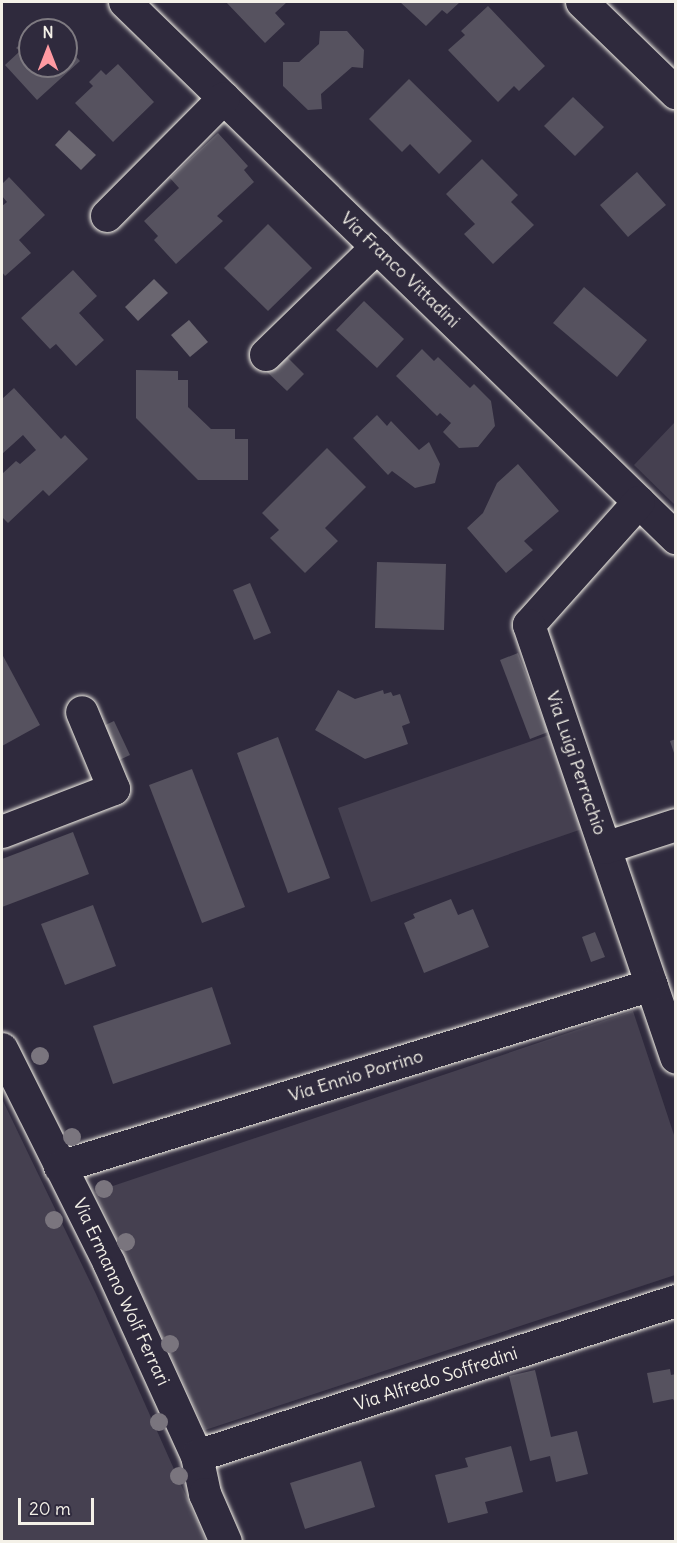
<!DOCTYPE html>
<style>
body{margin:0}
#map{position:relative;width:677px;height:1543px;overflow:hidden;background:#2f2a3d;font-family:Delius,sans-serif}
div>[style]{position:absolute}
.green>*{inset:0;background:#454050}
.water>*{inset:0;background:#6a6670}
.building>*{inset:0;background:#56525f}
.roads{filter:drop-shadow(0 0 2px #f4f1e8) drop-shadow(0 0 2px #f4f1e8)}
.minor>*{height:32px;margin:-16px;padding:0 16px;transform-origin:16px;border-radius:16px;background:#2f2a3d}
.trees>*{width:18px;height:18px;margin:-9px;border-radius:50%;background:#7a757e}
span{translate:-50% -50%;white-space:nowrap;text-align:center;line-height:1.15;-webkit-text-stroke:5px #2f2a3d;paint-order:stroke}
.street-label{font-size:18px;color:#f4f1e8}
.frame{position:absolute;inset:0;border:3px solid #f4f1e8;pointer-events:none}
.north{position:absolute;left:18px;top:18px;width:60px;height:60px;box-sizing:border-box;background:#2f2a3d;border:2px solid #7e7a81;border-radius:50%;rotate:0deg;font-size:16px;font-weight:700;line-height:24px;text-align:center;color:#f4f1e8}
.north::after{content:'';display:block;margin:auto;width:21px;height:27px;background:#ff9aa2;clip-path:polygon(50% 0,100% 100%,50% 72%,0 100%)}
.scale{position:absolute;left:18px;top:1498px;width:76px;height:27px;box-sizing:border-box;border:3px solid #f4f1e8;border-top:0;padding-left:8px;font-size:18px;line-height:21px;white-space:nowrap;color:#f4f1e8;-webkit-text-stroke:4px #2f2a3d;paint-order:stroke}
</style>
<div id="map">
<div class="green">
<div style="clip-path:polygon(675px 422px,675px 505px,634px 465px)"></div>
<div style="clip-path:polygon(549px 735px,582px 829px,371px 902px,338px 808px)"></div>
<div style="clip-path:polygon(633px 1011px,675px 1138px,675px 1275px,205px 1430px,95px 1192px)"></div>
<div style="clip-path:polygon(2px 1099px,96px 1294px,206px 1541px,2px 1541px)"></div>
</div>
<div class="water">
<div style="clip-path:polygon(69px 130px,96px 155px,81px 170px,55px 145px)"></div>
<div style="clip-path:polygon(154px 279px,168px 293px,138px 321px,125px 307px)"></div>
<div style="clip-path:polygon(189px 320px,208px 342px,190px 357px,171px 335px)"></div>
</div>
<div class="building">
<div style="clip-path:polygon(226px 2px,287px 2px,275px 13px,285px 24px,265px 43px)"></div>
<div style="clip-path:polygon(400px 2px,460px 2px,447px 14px,442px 10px,426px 26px)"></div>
<div style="clip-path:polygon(488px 6px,545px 66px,519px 91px,514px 86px,498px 102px,448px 50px,465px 35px,461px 31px)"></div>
<div style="clip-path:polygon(44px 22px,51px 30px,35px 30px)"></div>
<div style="clip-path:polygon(320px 31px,347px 31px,364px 50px,363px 68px,352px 67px,321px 94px,322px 109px,308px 110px,283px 86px,283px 62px,299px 62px,319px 44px)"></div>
<div style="clip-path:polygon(30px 35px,30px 66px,66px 66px,66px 46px,80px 61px,37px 100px,5px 65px,20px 51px,16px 48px)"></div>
<div style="clip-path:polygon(118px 64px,154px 102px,113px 142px,75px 103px,93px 86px,89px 82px,101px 70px,106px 75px)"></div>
<div style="clip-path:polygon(409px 79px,472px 141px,439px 174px,410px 144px,402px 152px,369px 119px)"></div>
<div style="clip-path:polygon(573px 97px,604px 127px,575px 156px,544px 126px)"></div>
<div style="clip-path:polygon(218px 133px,248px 166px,244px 170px,254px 182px,217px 216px,223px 221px,176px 264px,154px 240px,158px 236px,144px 221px,179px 188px,170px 178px)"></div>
<div style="clip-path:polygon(482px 159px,518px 195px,511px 202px,534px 225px,493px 264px,464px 234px,475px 224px,446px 194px)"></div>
<div style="clip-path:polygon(637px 172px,666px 205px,628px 237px,600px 205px)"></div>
<div style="clip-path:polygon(9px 177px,45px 215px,19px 240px,31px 253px,5px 276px,2px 272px,2px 206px,7px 202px,2px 196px,2px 184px)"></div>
<div style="clip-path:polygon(268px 224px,312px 268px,268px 311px,224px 268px)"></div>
<div style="clip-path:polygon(73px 270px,97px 296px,79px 313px,104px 340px,76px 366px,56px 344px,50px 349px,21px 318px)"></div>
<div style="clip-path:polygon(584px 287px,647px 340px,617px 377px,553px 323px)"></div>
<div style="clip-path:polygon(364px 301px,404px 339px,377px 368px,336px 330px)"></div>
<div style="clip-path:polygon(422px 349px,434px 361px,438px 357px,470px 388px,474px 384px,491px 401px,495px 426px,478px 447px,459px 448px,443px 432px,451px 423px,440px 413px,437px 416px,396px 376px)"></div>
<div style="clip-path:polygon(284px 354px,304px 374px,287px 391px,267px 372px)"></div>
<div style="clip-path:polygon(136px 370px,178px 371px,178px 380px,188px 380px,188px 407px,211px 429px,235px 429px,235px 439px,248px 439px,248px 480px,198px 480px,136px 418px)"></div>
<div style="clip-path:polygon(14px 388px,61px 439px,65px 435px,88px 459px,49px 496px,43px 490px,8px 523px,2px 517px,2px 474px,16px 461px,20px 464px,36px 450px,23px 435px,2px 454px,2px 399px)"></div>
<div style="clip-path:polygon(377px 415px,387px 426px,391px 421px,419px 450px,429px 442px,440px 464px,435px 483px,415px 488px,392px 471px,388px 475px,353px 438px)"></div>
<div style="clip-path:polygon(327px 448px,366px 487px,325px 528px,338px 541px,305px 573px,270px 538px,279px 530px,262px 513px)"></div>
<div style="clip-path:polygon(518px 464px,559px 511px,524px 541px,533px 550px,506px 573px,467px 528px,483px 513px,497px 483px)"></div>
<div style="clip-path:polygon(377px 562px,446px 564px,444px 630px,375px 628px)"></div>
<div style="clip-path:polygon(250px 583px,271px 633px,254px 640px,233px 590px)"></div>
<div style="clip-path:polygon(518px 653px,548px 732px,530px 739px,500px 660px)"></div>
<div style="clip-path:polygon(2px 654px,40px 725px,2px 746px)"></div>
<div style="clip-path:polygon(338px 690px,355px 699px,383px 690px,384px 694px,391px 692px,393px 696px,400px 694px,410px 723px,402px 726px,408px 744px,365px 759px,315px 730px)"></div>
<div style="clip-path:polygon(114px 721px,130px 755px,113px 763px,97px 729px)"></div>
<div style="clip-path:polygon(278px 737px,330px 878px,288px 893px,237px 753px)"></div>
<div style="clip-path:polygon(676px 739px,676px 756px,675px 756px,670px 741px)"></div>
<div style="clip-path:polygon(192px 769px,245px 907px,202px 923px,149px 785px)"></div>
<div style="clip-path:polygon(73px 832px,89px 874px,2px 907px,2px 859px)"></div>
<div style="clip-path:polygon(451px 899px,458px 915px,473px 909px,489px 947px,424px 973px,404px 923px,415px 918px,413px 914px)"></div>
<div style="clip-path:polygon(93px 905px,116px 966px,65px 985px,41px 924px)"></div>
<div style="clip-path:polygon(595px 932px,605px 957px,591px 962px,582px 937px)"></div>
<div style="clip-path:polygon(212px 987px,231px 1044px,113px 1084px,93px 1026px)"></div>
<div style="clip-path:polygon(670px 1369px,671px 1375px,676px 1374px,676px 1404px,673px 1399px,653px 1403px,647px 1373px)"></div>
<div style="clip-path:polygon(535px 1370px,551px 1437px,577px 1431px,588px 1474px,556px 1482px,550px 1456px,530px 1461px,509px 1376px)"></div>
<div style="clip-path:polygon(511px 1446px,523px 1492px,485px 1502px,488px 1513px,448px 1523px,435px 1475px,468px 1467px,465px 1458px)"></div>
<div style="clip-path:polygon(361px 1461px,375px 1507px,305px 1529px,290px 1483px)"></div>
</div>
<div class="roads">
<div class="minor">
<div style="left:125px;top:2px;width:769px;rotate:44.21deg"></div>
<div style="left:582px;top:2px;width:131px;rotate:44.1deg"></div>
<div style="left:107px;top:216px;width:166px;rotate:-45.2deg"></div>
<div style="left:266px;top:355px;width:155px;rotate:-44.2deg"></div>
<div style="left:639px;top:502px;width:165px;rotate:131.8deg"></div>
<div style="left:529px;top:625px;width:457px;rotate:71.2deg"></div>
<div style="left:2px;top:832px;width:120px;rotate:-21deg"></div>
<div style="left:114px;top:789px;width:83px;rotate:-112.6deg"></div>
<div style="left:605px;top:848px;width:75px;rotate:-17.9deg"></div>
<div style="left:2px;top:1049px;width:239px;rotate:63.4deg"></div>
<div style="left:109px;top:1263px;width:212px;rotate:65.5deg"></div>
<div style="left:197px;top:1456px;width:39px;rotate:78deg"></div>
<div style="left:205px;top:1494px;width:52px;rotate:66.4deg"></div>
<div style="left:60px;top:1167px;width:619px;rotate:-17.09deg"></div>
<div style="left:197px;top:1456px;width:503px;rotate:-17.93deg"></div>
</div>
</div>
<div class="trees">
<div style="left:40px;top:1056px"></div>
<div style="left:72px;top:1137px"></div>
<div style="left:104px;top:1189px"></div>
<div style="left:54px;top:1220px"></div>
<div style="left:126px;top:1242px"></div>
<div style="left:170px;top:1344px"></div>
<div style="left:159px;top:1422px"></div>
<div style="left:179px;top:1476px"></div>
</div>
<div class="street-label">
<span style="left:400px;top:270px;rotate:44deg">Via Franco Vittadini</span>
<span style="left:576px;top:763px;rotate:71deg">Via Luigi Perrachio</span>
<span style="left:356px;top:1076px;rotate:-17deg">Via Ennio Porrino</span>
<span style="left:121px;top:1292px;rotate:65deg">Via Ermanno Wolf Ferrari</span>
<span style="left:436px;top:1379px;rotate:-18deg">Via Alfredo Soffredini</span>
</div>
<div class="frame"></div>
<div class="north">N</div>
<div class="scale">20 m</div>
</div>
